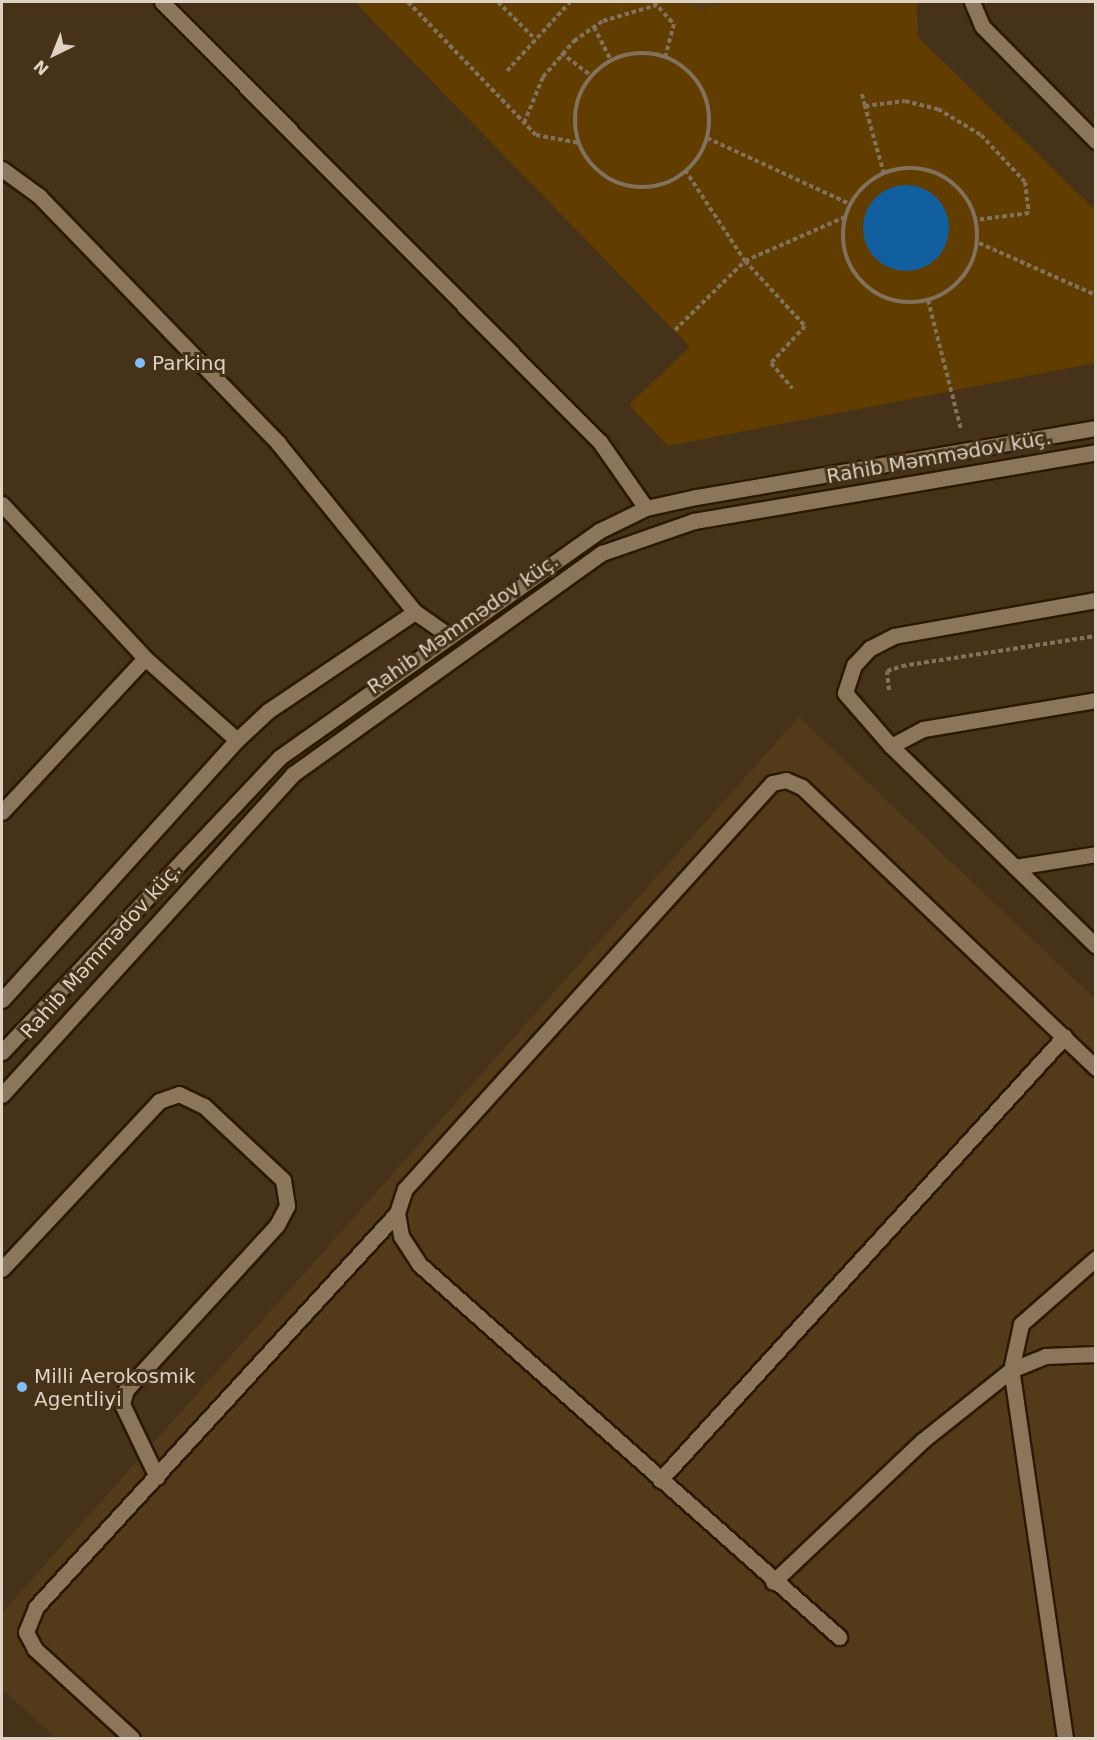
<!DOCTYPE html>
<html>
<head>
<meta charset="utf-8">
<style>
  body { margin:0 }
  #map { position:relative; width:1097px; height:1740px; overflow:hidden; background:#453218; font-family:"DejaVu Sans",sans-serif }
  div>[style] { position:absolute }
  .built>* { inset:0; background:#533b1a }
  .green>* { inset:0; background:#613d00 }
  .water>* { inset:0; background:#125fa0 }
  .round { border-radius:50% }
  .path>* { height:4px; margin-top:-2px; transform-origin:0; background:repeating-linear-gradient(90deg,#82715c 0 4.5px,transparent 0 7.5px) }
  .path>.ring { margin:-2px; padding:0; box-sizing:content-box; background:none; border:4px solid #82715c; border-radius:50% }
  .roads { filter:drop-shadow(2px 0 #2b1901) drop-shadow(-2px 0 #2b1901) drop-shadow(0 2px #2b1901) drop-shadow(0 -2px #2b1901) }
  .lane>* { height:15px; margin:-7.5px; padding:0 7.5px; transform-origin:7.5px; border-radius:7.5px; background:#8c765b }
  .street>* { height:15px; margin:-7.5px; padding:0 7.5px; transform-origin:7.5px; border-radius:7.5px; background:#8c765b }
  .secondary>* { height:15px; margin:-7.5px; padding:0 7.5px; transform-origin:7.5px; border-radius:7.5px; background:#8c765b }
  .dots>* { width:16px; height:16px; translate:-50% -50%; box-sizing:border-box; border:3px solid #453218; border-radius:50% }
  span { translate:-50% -50%; white-space:nowrap; text-align:center; line-height:1.15; -webkit-text-stroke:6px #453218; paint-order:stroke }
  .poi-label { font-size:20px; color:#ded2c3 }
  .left { translate:0 -50%; text-align:left }
  .street-label { font-size:20px; color:#ded2c3 }
  .frame { position:absolute; inset:0; border:3px solid #ded2c3; pointer-events:none }
  .north { position:absolute; left:24px; top:24px; width:60px; height:60px; -webkit-text-stroke:4px #453218; paint-order:stroke; rotate:223deg; font-size:16px; font-weight:700; line-height:24px; text-align:center; color:#ded2c3 }
  .north::after { content:''; display:block; margin:auto; width:21px; height:27px; background:#ded2c3; clip-path:polygon(50% 0,100% 100%,50% 72%,0 100%) }
</style>
</head>
<body>
<div id="map">
  <div class="built">
    <i style="clip-path:polygon(684px 2px,727px 2px,702px 10px)"></i>
    <i style="clip-path:polygon(799px 717px,1095px 999px,1095px 1738px,56px 1738px,2px 1689px,2px 1613px)"></i>
  </div>
  <div class="green">
    <i style="clip-path:polygon(355px 2px,684px 2px,702px 10px,727px 2px,917px 2px,918px 37px,1095px 210px,1095px 363px,668px 446px,629px 405px,690px 347px)"></i>
  </div>
  <div class="water">
    <i class="round" style="left:863px;top:185px;width:86px;height:86px"></i>
  </div>
  <div class="path">
    <i style="left:408px;top:2px;width:185px;rotate:46.1deg"></i>
    <i style="left:536px;top:135px;width:44px;rotate:10.5deg"></i>
    <i style="left:498px;top:2px;width:49px;rotate:45deg"></i>
    <i style="left:654px;top:2px;width:30px;rotate:48deg"></i>
    <i style="left:674px;top:24px;width:35px;rotate:105deg"></i>
    <i style="left:594px;top:27px;width:38px;rotate:63deg"></i>
    <i style="left:561px;top:53px;width:39px;rotate:37deg"></i>
    <i class="ring" style="left:575px;top:53px;width:130px;height:130px"></i>
    <i style="left:507px;top:71px;width:93px;rotate:-47.6deg"></i>
    <i style="left:862px;top:94px;width:12px;rotate:76deg"></i>
    <i style="left:524px;top:123px;width:50px;rotate:-67.6deg"></i>
    <i style="left:543px;top:77px;width:48px;rotate:-49.3deg"></i>
    <i style="left:574px;top:41px;width:35px;rotate:-35deg"></i>
    <i style="left:603px;top:21px;width:56px;rotate:-16.5deg"></i>
    <i style="left:707px;top:138px;width:157px;rotate:24.8deg"></i>
    <i class="ring" style="left:843px;top:168px;width:130px;height:130px"></i>
    <i style="left:685px;top:170px;width:109px;rotate:56.6deg"></i>
    <i style="left:745px;top:261px;width:109px;rotate:-23.7deg"></i>
    <i style="left:884px;top:174px;width:71px;rotate:-105.6deg"></i>
    <i style="left:865px;top:106px;width:40px;rotate:-7.1deg"></i>
    <i style="left:905px;top:101px;width:34px;rotate:14deg"></i>
    <i style="left:938px;top:109px;width:50px;rotate:31.2deg"></i>
    <i style="left:981px;top:135px;width:64px;rotate:46.9deg"></i>
    <i style="left:1025px;top:182px;width:31px;rotate:83deg"></i>
    <i style="left:1029px;top:213px;width:54px;rotate:172.6deg"></i>
    <i style="left:979px;top:243px;width:128px;rotate:24deg"></i>
    <i style="left:928px;top:300px;width:133px;rotate:75.7deg"></i>
    <i style="left:675px;top:330px;width:98px;rotate:-44.6deg"></i>
    <i style="left:745px;top:261px;width:88px;rotate:47.3deg"></i>
    <i style="left:805px;top:326px;width:50px;rotate:132.6deg"></i>
    <i style="left:771px;top:363px;width:33px;rotate:50deg"></i>
    <i style="left:889px;top:690px;width:19px;rotate:-96deg"></i>
    <i style="left:887px;top:671px;width:16px;rotate:-18deg"></i>
    <i style="left:902px;top:666px;width:196px;rotate:-8.8deg"></i>
  </div>
  <div class="roads">
    <div class="lane">
      <i style="left:162px;top:2px;width:621px;rotate:45.13deg"></i>
      <i style="left:600px;top:442px;width:80px;rotate:55.1deg"></i>
      <i style="left:2px;top:169px;width:46px;rotate:36.1deg"></i>
      <i style="left:39px;top:196px;width:344px;rotate:45.9deg"></i>
      <i style="left:278px;top:443px;width:218px;rotate:51deg"></i>
      <i style="left:415px;top:612px;width:40px;rotate:34.9deg"></i>
      <i style="left:2px;top:504px;width:210px;rotate:47.1deg"></i>
      <i style="left:145px;top:658px;width:123px;rotate:41.7deg"></i>
      <i style="left:237px;top:740px;width:42px;rotate:-43.1deg"></i>
      <i style="left:268px;top:711px;width:177px;rotate:-34deg"></i>
      <i style="left:1096px;top:600px;width:205px;rotate:169.9deg"></i>
      <i style="left:894px;top:636px;width:27px;rotate:153deg"></i>
      <i style="left:870px;top:648px;width:23px;rotate:133deg"></i>
      <i style="left:854px;top:665px;width:29px;rotate:108deg"></i>
      <i style="left:845px;top:693px;width:70px;rotate:49deg"></i>
      <i style="left:891px;top:746px;width:286px;rotate:44.3deg"></i>
      <i style="left:891px;top:746px;width:36px;rotate:-28deg"></i>
      <i style="left:923px;top:729px;width:175px;rotate:-9.5deg"></i>
      <i style="left:2px;top:812px;width:210px;rotate:-47.1deg"></i>
      <i style="left:1015px;top:867px;width:82px;rotate:-9.1deg"></i>
      <i style="left:2px;top:1000px;width:350px;rotate:-47.9deg"></i>
      <i style="left:397px;top:1213px;width:23px;rotate:80deg"></i>
      <i style="left:401px;top:1236px;width:33px;rotate:57deg"></i>
      <i style="left:419px;top:1264px;width:562px;rotate:41.61deg"></i>
      <i style="left:2px;top:1269px;width:230px;rotate:-46.9deg"></i>
      <i style="left:159px;top:1101px;width:21px;rotate:-19deg"></i>
      <i style="left:179px;top:1094px;width:28px;rotate:26deg"></i>
      <i style="left:204px;top:1106px;width:108px;rotate:43.1deg"></i>
      <i style="left:283px;top:1180px;width:26px;rotate:81deg"></i>
      <i style="left:287px;top:1206px;width:21px;rotate:118deg"></i>
      <i style="left:277px;top:1225px;width:224px;rotate:132.5deg"></i>
      <i style="left:126px;top:1390px;width:15px;rotate:106deg"></i>
      <i style="left:122px;top:1404px;width:81px;rotate:64.4deg"></i>
      <i style="left:660px;top:1480px;width:600px;rotate:-47.64deg"></i>
      <i style="left:773px;top:1582px;width:205px;rotate:-43.4deg"></i>
      <i style="left:922px;top:1441px;width:114px;rotate:-38.6deg"></i>
      <i style="left:1011px;top:1370px;width:37px;rotate:-22deg"></i>
      <i style="left:1045px;top:1356px;width:51px;rotate:-2.2deg"></i>
      <i style="left:132px;top:1738px;width:132px;rotate:-137.5deg"></i>
      <i style="left:35px;top:1649px;width:19px;rotate:-118deg"></i>
      <i style="left:26px;top:1632px;width:27px;rotate:-68deg"></i>
      <i style="left:36px;top:1607px;width:534px;rotate:-47.5deg"></i>
      <i style="left:397px;top:1213px;width:25px;rotate:-72deg"></i>
      <i style="left:405px;top:1189px;width:547px;rotate:-47.89deg"></i>
      <i style="left:772px;top:783px;width:14px;rotate:-12deg"></i>
      <i style="left:786px;top:780px;width:17px;rotate:24deg"></i>
      <i style="left:802px;top:787px;width:407px;rotate:43.7deg"></i>
      <i style="left:1065px;top:1738px;width:372px;rotate:-98.3deg"></i>
      <i style="left:1011px;top:1370px;width:47px;rotate:-77.7deg"></i>
      <i style="left:1021px;top:1324px;width:100px;rotate:-41.3deg"></i>
    </div>
    <div class="street">
      <i style="left:972px;top:2px;width:26px;rotate:67deg"></i>
      <i style="left:982px;top:26px;width:162px;rotate:45.3deg"></i>
    </div>
    <div class="secondary">
      <i style="left:2px;top:1052px;width:405px;rotate:-46.7deg"></i>
      <i style="left:280px;top:757px;width:391px;rotate:-35.3deg"></i>
      <i style="left:599px;top:531px;width:52px;rotate:-26.1deg"></i>
      <i style="left:646px;top:508px;width:51px;rotate:-12.4deg"></i>
      <i style="left:696px;top:497px;width:406px;rotate:-9.8deg"></i>
      <i style="left:2px;top:1095px;width:433px;rotate:-47.8deg"></i>
      <i style="left:293px;top:774px;width:380px;rotate:-35.6deg"></i>
      <i style="left:602px;top:553px;width:97px;rotate:-19.2deg"></i>
      <i style="left:694px;top:521px;width:408px;rotate:-9.7deg"></i>
    </div>
  </div>
  <div class="dots">
    <i style="left:140px;top:363px;background:#81bdfa"></i>
    <i style="left:22px;top:1387px;background:#81bdfa"></i>
  </div>
  <div class="poi-label">
    <span class="left" style="left:152px;top:363px">Parkinq</span>
    <span class="left" style="left:34px;top:1388px">Milli Aerokosmik<br>Agentliyi</span>
  </div>
  <div class="street-label">
    <span style="left:939px;top:457px;rotate:-10deg">Rahib Məmmədov küç.</span>
    <span style="left:463px;top:624px;rotate:-35deg">Rahib Məmmədov küç.</span>
    <span style="left:101px;top:951px;rotate:-48deg">Rahib Məmmədov küç.</span>
  </div>
  <div class="frame"></div>
  <div class="north">N</div>
</div>
</body>
</html>
